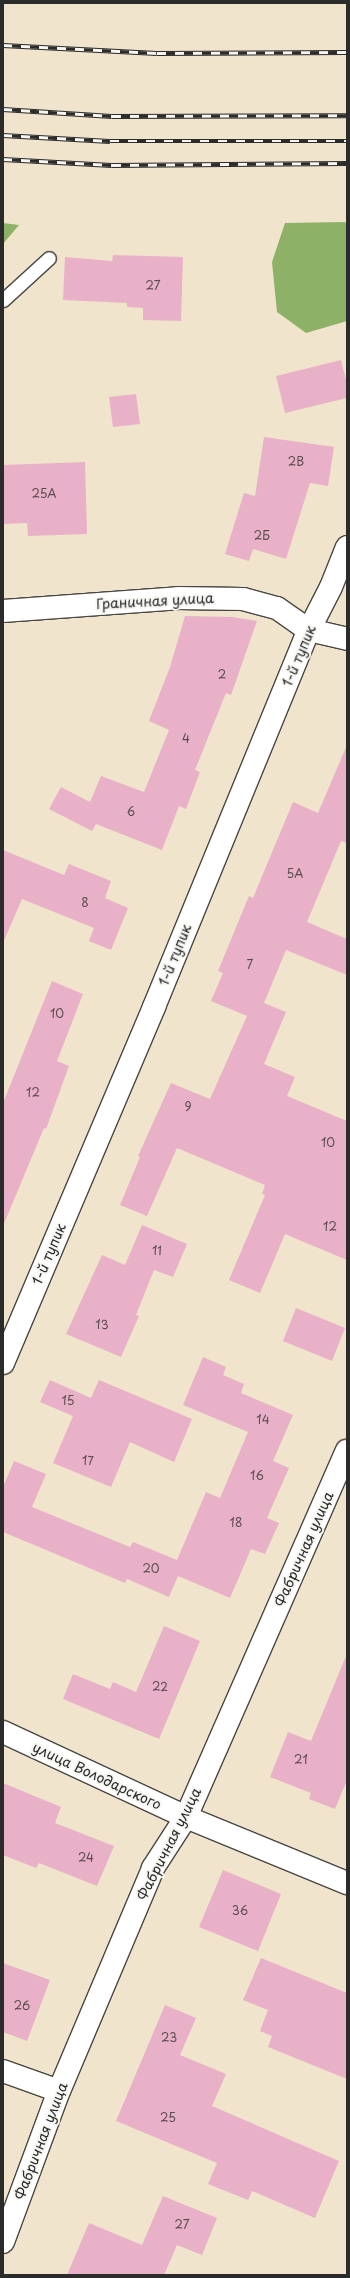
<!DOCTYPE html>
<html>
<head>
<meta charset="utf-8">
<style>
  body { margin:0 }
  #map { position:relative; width:350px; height:2278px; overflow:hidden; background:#f1e4cc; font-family:"Playpen Sans",sans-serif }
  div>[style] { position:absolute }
  .forest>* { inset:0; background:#8db267 }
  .building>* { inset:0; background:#e8b1c8 }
  .roads { filter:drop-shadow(1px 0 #494743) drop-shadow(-1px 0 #494743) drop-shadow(0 1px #494743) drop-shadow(0 -1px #494743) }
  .service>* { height:13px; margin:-6.5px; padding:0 6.5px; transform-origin:6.5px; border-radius:6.5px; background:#fff }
  .minor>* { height:22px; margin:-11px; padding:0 11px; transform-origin:11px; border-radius:11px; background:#fff }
  .rail>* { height:4.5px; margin-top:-2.25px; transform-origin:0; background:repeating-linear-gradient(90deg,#f6f6f2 0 9px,#2b2b2b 0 18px); box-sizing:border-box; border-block:1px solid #2b2b2b }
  span { translate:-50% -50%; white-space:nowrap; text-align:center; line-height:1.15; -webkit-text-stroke:4px #f6f6f2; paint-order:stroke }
  .number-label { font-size:12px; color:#5a4c52 }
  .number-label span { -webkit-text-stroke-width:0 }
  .street-label { font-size:14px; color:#2b2b2b }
  .frame { position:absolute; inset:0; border:4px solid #2b2b2b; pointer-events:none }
</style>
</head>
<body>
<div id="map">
  <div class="forest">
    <i style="clip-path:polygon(345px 222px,347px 225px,347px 321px,306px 333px,277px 312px,272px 262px,285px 223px)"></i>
    <i style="clip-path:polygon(3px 223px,19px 225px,3px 244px)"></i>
  </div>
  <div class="building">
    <i style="clip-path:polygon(113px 255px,183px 257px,181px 321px,143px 320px,143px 308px,127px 307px,127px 303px,63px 300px,65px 257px,112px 261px)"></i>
    <i style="clip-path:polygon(341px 360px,347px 384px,347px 398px,285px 413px,276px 376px)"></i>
    <i style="clip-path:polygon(136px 394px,140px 424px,113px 427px,109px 397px)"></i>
    <i style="clip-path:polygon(264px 437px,334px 447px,328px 486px,310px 483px,286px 559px,253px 549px,249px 561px,225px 554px,244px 493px,255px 496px)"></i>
    <i style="clip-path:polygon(85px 462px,87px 534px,28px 536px,27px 523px,3px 524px,3px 465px)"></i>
    <i style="clip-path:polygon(185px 616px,232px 617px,257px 621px,231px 695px,226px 693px,195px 770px,200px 772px,186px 809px,179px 806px,162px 850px,96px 824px,92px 831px,49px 809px,61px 787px,90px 802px,101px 776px,144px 792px,169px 730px,149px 721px,170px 667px)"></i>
    <i style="clip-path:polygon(347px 745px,347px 843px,341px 841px,307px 922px,347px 939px,347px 975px,286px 950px,264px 1003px,286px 1012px,264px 1064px,295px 1077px,287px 1096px,347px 1121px,347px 1260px,285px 1234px,260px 1293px,229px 1280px,265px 1195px,262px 1194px,265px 1185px,177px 1148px,147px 1216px,120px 1205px,140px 1157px,138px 1156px,171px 1083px,210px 1099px,247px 1016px,211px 1001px,223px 973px,218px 971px,249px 896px,253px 898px,293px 802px,318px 813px)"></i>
    <i style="clip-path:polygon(3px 850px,64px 875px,69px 864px,111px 881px,105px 898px,128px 908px,111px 950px,89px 941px,94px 928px,22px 899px,3px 943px)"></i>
    <i style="clip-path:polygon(52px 981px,83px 994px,57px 1061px,69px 1066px,46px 1129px,44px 1128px,3px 1226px,3px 1103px)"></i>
    <i style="clip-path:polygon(142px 1225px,187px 1244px,173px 1277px,154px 1270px,136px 1315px,139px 1316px,121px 1357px,66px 1334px,102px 1255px,125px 1265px)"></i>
    <i style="clip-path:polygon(296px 1308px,345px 1328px,332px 1361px,283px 1341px)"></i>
    <i style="clip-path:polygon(203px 1357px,226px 1367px,223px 1375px,244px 1384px,241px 1393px,293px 1415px,273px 1461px,289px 1468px,267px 1518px,279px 1523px,265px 1554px,251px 1549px,230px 1598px,178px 1576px,169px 1597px,127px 1579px,125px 1583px,3px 1532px,3px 1487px,14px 1461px,46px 1474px,32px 1507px,130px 1547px,133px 1542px,177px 1560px,206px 1492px,220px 1498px,248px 1432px,183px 1405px)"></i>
    <i style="clip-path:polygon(50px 1380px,91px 1398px,99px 1380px,192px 1419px,174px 1462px,130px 1442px,111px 1487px,53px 1463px,73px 1416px,40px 1402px)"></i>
    <i style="clip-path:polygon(164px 1626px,200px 1641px,159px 1739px,63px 1699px,73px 1674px,110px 1689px,113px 1682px,136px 1692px)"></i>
    <i style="clip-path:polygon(346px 1656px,347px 1780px,335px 1809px,309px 1799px,311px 1793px,270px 1777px,288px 1732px,311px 1741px)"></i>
    <i style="clip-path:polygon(3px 1783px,61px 1807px,55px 1823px,114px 1846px,97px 1886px,39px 1863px,36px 1868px,3px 1855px)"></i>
    <i style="clip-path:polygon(223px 1870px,281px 1894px,258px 1951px,199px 1927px)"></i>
    <i style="clip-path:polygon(261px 1958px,347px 1993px,347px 2079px,268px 2047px,272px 2036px,260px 2031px,268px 2010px,243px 2000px)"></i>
    <i style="clip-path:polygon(3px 1963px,50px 1980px,27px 2041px,3px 2032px)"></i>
    <i style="clip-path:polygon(165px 2005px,196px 2018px,180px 2055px,226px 2074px,212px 2106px,339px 2161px,315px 2218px,252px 2191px,248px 2200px,208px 2184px,217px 2163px,116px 2121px)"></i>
    <i style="clip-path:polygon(163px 2196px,217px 2218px,202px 2255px,177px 2245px,164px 2275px,67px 2275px,89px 2223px,142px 2245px)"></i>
  </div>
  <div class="roads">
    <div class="service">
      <i style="left:3px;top:300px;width:62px;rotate:-42.4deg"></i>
    </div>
    <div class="minor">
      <i style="left:3px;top:611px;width:175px;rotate:-4.2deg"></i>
      <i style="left:178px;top:598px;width:65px;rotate:0.9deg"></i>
      <i style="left:243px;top:599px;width:35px;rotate:15deg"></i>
      <i style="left:277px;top:608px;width:39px;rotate:35deg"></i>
      <i style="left:309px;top:630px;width:39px;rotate:13deg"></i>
      <i style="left:3px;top:1363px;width:387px;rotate:-67deg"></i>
      <i style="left:154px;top:1007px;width:408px;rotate:-67.7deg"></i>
      <i style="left:309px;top:630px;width:48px;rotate:-62.9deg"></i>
      <i style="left:331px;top:587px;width:43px;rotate:-68.2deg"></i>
      <i style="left:3px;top:1732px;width:202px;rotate:24.9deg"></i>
      <i style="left:186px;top:1817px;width:174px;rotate:22.3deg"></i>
      <i style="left:3px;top:2071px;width:59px;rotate:19.7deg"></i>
      <i style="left:3px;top:2242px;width:161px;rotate:-69.7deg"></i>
      <i style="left:59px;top:2091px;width:242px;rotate:-67.1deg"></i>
      <i style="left:153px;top:1868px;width:61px;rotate:-57.1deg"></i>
      <i style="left:186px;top:1817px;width:400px;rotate:-66.3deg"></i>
    </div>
  </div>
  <div class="rail">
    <i style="left:3px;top:45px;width:154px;rotate:3deg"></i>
    <i style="left:157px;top:53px;width:190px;rotate:-0.3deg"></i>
    <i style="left:3px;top:109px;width:109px;rotate:3.7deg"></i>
    <i style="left:112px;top:116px;width:235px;rotate:-0.2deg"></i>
    <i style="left:3px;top:135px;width:107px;rotate:3.2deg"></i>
    <i style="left:110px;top:141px;width:237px"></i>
    <i style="left:3px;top:159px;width:109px;rotate:3.2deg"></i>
    <i style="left:112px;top:165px;width:235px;rotate:-0.5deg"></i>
  </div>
  <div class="number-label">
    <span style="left:153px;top:286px">27</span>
    <span style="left:296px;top:462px">2В</span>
    <span style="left:44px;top:494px">25А</span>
    <span style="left:262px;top:536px">2Б</span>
    <span style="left:222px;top:675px">2</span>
    <span style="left:186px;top:739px">4</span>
    <span style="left:131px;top:812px">6</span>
    <span style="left:295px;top:874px">5А</span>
    <span style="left:85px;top:903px">8</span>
    <span style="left:250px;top:965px">7</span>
    <span style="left:57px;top:1014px">10</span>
    <span style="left:33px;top:1093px">12</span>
    <span style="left:188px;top:1107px">9</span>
    <span style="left:328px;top:1143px">10</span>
    <span style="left:330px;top:1227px">12</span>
    <span style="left:157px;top:1251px">11</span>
    <span style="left:102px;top:1325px">13</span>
    <span style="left:68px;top:1401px">15</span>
    <span style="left:263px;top:1420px">14</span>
    <span style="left:88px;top:1461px">17</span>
    <span style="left:257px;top:1476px">16</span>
    <span style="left:236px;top:1523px">18</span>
    <span style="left:151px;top:1569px">20</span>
    <span style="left:160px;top:1687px">22</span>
    <span style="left:301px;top:1760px">21</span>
    <span style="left:86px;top:1858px">24</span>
    <span style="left:240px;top:1911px">36</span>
    <span style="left:22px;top:2006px">26</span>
    <span style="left:169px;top:2038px">23</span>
    <span style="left:168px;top:2118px">25</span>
    <span style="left:182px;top:2225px">27</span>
  </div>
  <div class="street-label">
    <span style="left:155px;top:601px;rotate:-3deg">Граничная улица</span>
    <span style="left:299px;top:656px;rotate:-67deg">1-й тупик</span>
    <span style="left:175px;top:955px;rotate:-68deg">1-й тупик</span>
    <span style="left:49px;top:1254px;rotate:-67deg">1-й тупик</span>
    <span style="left:304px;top:1549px;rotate:-66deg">Фабричная улица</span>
    <span style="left:97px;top:1776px;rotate:25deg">улица Володарского</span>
    <span style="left:169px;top:1844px;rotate:-63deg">Фабричная улица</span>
    <span style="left:41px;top:2141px;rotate:-69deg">Фабричная улица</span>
  </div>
  <div class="frame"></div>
</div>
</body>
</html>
